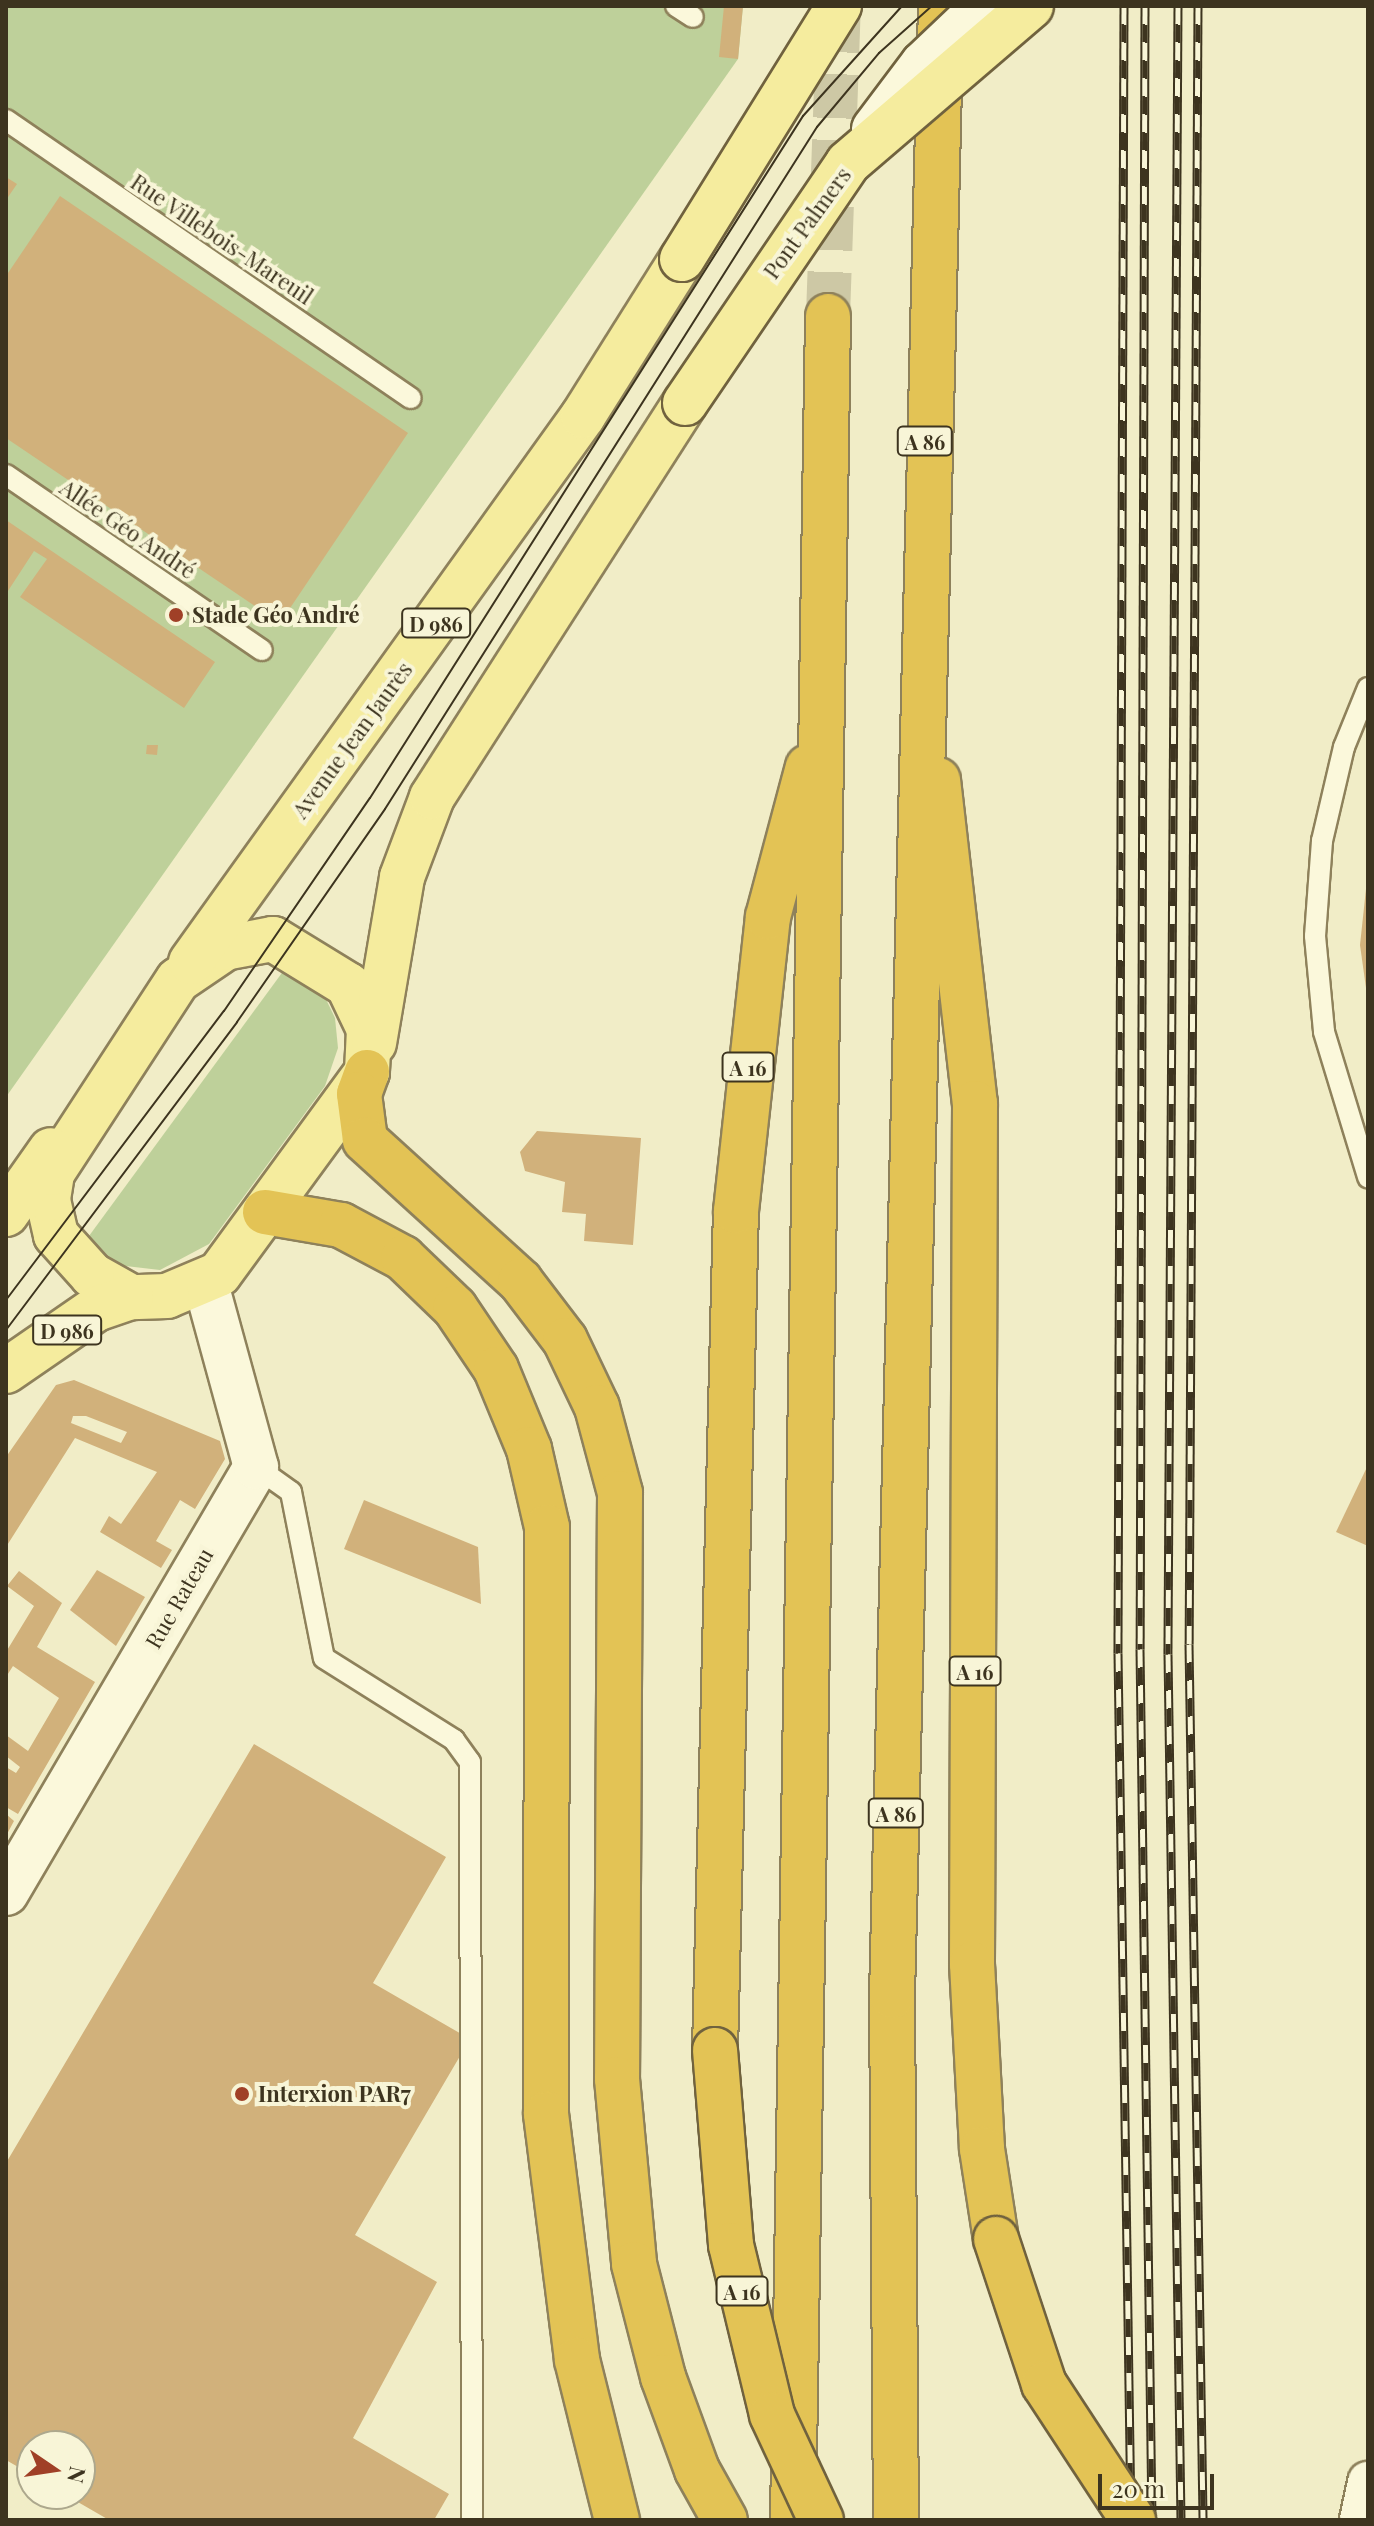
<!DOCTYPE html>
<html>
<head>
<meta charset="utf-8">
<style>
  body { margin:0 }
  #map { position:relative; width:1374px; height:2526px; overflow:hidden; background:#f1edc7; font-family:"Playfair Display",serif }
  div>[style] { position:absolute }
  .green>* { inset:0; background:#bed09a }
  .building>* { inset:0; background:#d1b17b }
  .highway-tunnel>* { height:44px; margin-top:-22px; transform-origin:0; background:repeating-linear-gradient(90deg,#cdc8a5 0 44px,transparent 0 66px) }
  .roads { filter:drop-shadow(2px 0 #8e815b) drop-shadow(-2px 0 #8e815b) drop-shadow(0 2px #8e815b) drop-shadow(0 -2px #8e815b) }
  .lane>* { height:20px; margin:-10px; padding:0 10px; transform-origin:10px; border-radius:10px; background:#fbf8db }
  .street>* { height:40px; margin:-20px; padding:0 20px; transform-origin:20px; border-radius:20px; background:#fbf8db }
  .secondary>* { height:44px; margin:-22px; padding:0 22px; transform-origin:22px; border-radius:22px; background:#fbf8db }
  .primary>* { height:44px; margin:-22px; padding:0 22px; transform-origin:22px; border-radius:22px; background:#f5ec9e }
  .highway>* { height:44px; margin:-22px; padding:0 22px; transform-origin:22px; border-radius:22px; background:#e3c355 }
  .tram>* { height:2px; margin:-1px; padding:0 1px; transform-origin:1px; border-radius:1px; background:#3d341f }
  .rail>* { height:9px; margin-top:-4.5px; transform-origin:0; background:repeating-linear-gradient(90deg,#f8f5d7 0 18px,#3d341f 0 36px); box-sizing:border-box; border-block:2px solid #3d341f }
  .bridges { filter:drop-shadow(2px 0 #70623e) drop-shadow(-2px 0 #70623e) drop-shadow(0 2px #70623e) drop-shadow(0 -2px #70623e) }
  .secondary-bridge>* { height:44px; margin:-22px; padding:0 22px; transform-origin:22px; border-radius:22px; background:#fbf8db }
  .primary-bridge>* { height:44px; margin:-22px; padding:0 22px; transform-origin:22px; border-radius:22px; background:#f5ec9e }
  .highway-bridge>* { height:44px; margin:-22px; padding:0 22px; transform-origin:22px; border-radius:22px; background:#e3c355 }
  .dots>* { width:22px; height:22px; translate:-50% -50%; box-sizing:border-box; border:4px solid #f8f5d7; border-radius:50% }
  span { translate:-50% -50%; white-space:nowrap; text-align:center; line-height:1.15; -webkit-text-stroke:8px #f8f5d7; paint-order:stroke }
  .shield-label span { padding:2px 6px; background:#f8f5d7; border:2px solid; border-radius:6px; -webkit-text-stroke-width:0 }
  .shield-label { font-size:20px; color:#3d341f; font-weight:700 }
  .street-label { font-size:22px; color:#3d341f }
  .poi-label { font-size:22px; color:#3d341f; font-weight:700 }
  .left { translate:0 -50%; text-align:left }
  .frame { position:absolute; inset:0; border:8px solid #3d341f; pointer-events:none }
  .north { position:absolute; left:16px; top:2430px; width:80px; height:80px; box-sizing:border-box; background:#f8f5d7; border:2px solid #ada88d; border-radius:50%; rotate:103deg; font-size:22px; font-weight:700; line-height:32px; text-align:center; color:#3d341f }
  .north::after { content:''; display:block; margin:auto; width:28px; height:36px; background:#a04027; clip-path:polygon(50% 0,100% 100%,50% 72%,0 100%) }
  .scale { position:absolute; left:1098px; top:2474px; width:116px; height:36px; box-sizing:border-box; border:4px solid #3d341f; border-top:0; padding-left:10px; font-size:24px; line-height:28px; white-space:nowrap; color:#3d341f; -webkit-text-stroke:6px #f8f5d7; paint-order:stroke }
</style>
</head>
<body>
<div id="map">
  <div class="green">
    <i style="clip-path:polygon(6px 6px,743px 6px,738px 59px,6px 1097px)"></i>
    <i style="clip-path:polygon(287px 966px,323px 993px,335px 1018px,338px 1048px,325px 1086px,209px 1244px,160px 1270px,117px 1265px,89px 1236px)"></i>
  </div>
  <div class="building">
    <i style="clip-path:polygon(724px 6px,743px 6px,738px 59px,719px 57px)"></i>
    <i style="clip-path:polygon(6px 177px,17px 184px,6px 200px)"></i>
    <i style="clip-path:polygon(60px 196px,408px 433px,280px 623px,6px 438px,6px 276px)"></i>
    <i style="clip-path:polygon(6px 520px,215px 662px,184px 708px,20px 597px,47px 559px,34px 551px,6px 594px)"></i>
    <i style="clip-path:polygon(147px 745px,158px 745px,157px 755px,146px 754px)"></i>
    <i style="clip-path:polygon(1366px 889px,1368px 889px,1366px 988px,1360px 945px)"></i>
    <i style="clip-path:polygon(537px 1131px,641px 1138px,633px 1245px,584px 1241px,586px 1214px,562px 1212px,565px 1182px,525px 1171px,520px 1152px)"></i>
    <i style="clip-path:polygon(evenodd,74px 1380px,220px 1441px,225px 1459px,195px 1509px,180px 1500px,156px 1541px,172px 1550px,161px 1568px,100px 1532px,109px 1516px,121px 1524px,157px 1472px,75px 1438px,6px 1547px,6px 1457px,56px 1385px,74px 1380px,73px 1416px,86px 1416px,127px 1432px,121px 1443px,71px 1423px,73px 1416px)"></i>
    <i style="clip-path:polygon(1368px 1465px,1368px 1546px,1336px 1532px)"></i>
    <i style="clip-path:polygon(364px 1500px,478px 1547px,481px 1604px,344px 1549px)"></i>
    <i style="clip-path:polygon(97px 1570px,145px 1597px,116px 1646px,70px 1610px)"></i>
    <i style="clip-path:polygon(19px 1571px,62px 1603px,37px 1647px,95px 1682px,18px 1814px,6px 1807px,6px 1767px,16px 1773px,20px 1767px,6px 1756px,6px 1735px,28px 1751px,59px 1698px,13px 1666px,6px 1677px,6px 1652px,34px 1606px,7px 1586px)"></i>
    <i style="clip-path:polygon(254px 1744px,446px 1857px,373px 1983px,470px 2039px,355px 2235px,437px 2282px,353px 2438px,449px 2494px,434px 2520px,109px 2520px,64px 2494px,80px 2494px,80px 2446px,32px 2446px,32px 2475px,6px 2460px,6px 2163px)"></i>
    <i style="clip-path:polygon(6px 1814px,14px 1821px,6px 1836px)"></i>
  </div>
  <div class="highway-tunnel">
    <i style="left:828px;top:316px;width:310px;rotate:-88deg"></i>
  </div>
  <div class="roads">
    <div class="lane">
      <i style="left:676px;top:6px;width:20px;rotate:33deg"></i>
      <i style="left:6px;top:120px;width:491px;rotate:34.5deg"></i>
      <i style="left:6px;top:475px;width:310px;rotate:34.4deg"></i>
      <i style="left:1368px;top:688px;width:64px;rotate:112.1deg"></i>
      <i style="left:1344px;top:747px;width:97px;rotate:103.2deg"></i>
      <i style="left:1322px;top:841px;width:95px;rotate:94.2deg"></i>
      <i style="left:1315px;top:936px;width:96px;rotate:84.6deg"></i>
      <i style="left:1324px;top:1032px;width:152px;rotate:73.1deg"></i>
      <i style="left:256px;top:1467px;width:43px;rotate:35.5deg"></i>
      <i style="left:291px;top:1492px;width:169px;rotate:78.8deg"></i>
      <i style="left:324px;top:1658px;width:154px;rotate:32.2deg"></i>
      <i style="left:454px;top:1740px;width:27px;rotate:54deg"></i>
      <i style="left:470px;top:1762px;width:758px;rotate:89.85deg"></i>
    </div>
    <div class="street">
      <i style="left:1360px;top:2520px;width:39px;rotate:-78deg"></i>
    </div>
    <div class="secondary">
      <i style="left:6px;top:1893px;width:494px;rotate:-59.6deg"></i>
      <i style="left:256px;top:1467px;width:190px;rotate:-105.3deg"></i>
    </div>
    <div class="primary">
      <i style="left:273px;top:939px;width:88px;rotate:31.5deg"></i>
      <i style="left:348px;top:985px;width:49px;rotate:64.5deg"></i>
      <i style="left:369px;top:1029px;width:43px;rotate:92.7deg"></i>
      <i style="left:367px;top:1072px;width:250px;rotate:126.2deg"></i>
      <i style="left:219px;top:1274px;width:56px;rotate:157.1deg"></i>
      <i style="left:167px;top:1296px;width:36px;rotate:178deg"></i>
      <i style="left:131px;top:1297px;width:45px;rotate:-150.6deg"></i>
      <i style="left:92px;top:1275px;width:54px;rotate:-132deg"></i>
      <i style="left:56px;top:1235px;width:37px;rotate:-103deg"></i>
      <i style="left:48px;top:1199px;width:26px;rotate:-81deg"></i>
      <i style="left:52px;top:1173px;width:230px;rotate:-56.9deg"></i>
      <i style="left:178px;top:980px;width:57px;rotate:-34.2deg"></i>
      <i style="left:225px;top:948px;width:49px;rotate:-10.6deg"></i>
      <i style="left:191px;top:962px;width:672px;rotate:-54.32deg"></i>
      <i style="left:583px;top:416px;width:186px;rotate:-57.8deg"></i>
      <i style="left:374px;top:1043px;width:168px;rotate:-80.4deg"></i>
      <i style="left:402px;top:877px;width:85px;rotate:-69.4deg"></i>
      <i style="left:432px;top:797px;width:468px;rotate:-57.3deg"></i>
      <i style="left:6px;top:1214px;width:78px;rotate:-54.9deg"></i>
      <i style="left:6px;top:1371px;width:109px;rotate:-34.6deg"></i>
      <i style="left:96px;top:1309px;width:37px;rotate:-19deg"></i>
    </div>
    <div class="highway">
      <i style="left:938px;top:780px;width:325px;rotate:83.5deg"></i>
      <i style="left:975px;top:1103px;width:861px;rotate:90.2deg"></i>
      <i style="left:972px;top:1964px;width:185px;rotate:86.9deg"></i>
      <i style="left:982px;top:2149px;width:91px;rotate:81.2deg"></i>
      <i style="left:367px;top:1072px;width:23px;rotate:110deg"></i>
      <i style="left:359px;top:1094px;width:46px;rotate:82.6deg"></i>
      <i style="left:365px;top:1140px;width:210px;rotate:42.3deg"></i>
      <i style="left:520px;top:1281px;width:74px;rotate:52.7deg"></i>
      <i style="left:565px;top:1340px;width:74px;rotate:64.5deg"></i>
      <i style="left:597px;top:1407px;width:89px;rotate:75deg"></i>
      <i style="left:620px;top:1493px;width:586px;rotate:90.29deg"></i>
      <i style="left:617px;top:2079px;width:186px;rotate:84.7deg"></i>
      <i style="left:634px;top:2264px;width:117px;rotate:75.6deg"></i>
      <i style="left:663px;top:2377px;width:99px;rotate:69.9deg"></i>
      <i style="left:697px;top:2470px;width:57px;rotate:60.8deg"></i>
      <i style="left:265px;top:1212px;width:77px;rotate:9.7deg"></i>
      <i style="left:341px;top:1225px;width:70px;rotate:28deg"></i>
      <i style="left:403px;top:1258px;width:72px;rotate:43.9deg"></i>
      <i style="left:455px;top:1308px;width:73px;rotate:56.1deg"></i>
      <i style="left:496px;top:1369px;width:87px;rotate:67.6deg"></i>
      <i style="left:529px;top:1449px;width:80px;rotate:77deg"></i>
      <i style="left:547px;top:1527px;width:587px;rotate:90.1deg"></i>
      <i style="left:546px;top:2114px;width:248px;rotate:82.8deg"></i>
      <i style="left:577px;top:2360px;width:165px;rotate:76deg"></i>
      <i style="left:715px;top:2050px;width:839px;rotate:-88.57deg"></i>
      <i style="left:736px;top:1211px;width:296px;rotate:-83.8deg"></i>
      <i style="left:768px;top:917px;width:155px;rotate:-75.1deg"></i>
      <i style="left:793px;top:2520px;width:2204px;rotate:-89.09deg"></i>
      <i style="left:896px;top:2520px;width:524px;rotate:-90.44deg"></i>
      <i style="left:892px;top:1996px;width:1991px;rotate:-88.59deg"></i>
    </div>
  </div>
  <div class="tram">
    <i style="left:6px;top:1300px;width:362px;rotate:-53deg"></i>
    <i style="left:224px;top:1011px;width:258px;rotate:-55.6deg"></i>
    <i style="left:370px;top:798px;width:808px;rotate:-57.59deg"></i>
    <i style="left:803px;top:116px;width:148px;rotate:-48deg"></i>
    <i style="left:6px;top:1330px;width:385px;rotate:-53.1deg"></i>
    <i style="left:237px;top:1022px;width:259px;rotate:-55.2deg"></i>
    <i style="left:385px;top:809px;width:807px;rotate:-57.65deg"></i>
    <i style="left:817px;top:127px;width:97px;rotate:-50deg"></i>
    <i style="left:879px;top:53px;width:71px;rotate:-41.6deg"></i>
  </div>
  <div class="rail">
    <i style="left:1124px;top:6px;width:1647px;rotate:90.21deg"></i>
    <i style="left:1118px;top:1653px;width:867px;rotate:89.14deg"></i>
    <i style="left:1145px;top:6px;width:1643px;rotate:90.17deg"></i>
    <i style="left:1140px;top:1649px;width:871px;rotate:89.21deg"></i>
    <i style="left:1178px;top:6px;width:1648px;rotate:90.35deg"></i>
    <i style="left:1168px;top:1654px;width:866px;rotate:89.14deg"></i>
    <i style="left:1198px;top:6px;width:1638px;rotate:90.31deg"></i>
    <i style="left:1189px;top:1644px;width:876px;rotate:89.08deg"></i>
  </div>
  <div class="bridges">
    <div class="secondary-bridge">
      <i style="left:874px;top:129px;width:81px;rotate:-53deg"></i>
      <i style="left:923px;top:64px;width:84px;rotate:-43.6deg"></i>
    </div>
    <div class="primary-bridge">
      <i style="left:682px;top:259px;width:298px;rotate:-58.2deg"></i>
      <i style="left:685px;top:403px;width:290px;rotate:-55.8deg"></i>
      <i style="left:848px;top:163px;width:241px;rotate:-40.6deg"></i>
    </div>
    <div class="highway-bridge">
      <i style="left:715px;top:2050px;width:196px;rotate:85.3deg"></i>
      <i style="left:731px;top:2245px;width:175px;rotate:76.4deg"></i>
      <i style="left:772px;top:2415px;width:116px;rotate:65deg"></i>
      <i style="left:996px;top:2239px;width:153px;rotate:71.7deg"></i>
      <i style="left:1044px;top:2384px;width:163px;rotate:56.8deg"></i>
    </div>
  </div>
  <div class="dots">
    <i style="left:176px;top:615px;background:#a04027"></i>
    <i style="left:242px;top:2094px;background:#a04027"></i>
  </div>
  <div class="shield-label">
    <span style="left:925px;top:441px">A 86</span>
    <span style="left:436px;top:623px">D 986</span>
    <span style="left:748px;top:1067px">A 16</span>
    <span style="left:67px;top:1330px">D 986</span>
    <span style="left:975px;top:1671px">A 16</span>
    <span style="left:896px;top:1813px">A 86</span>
    <span style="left:742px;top:2291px">A 16</span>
  </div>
  <div class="street-label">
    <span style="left:807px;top:223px;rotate:-54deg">Pont Palmers</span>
    <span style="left:222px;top:239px;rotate:34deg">Rue Villebois-Mareuil</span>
    <span style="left:128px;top:529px;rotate:34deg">Allée Géo André</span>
    <span style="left:352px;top:740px;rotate:-54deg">Avenue Jean Jaurès</span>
    <span style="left:179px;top:1598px;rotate:-60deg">Rue Rateau</span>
  </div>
  <div class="poi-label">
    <span class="left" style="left:192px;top:615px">Stade Géo André</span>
    <span class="left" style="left:258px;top:2094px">Interxion PAR7</span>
  </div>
  <div class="frame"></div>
  <div class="north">N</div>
  <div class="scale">20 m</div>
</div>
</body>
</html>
